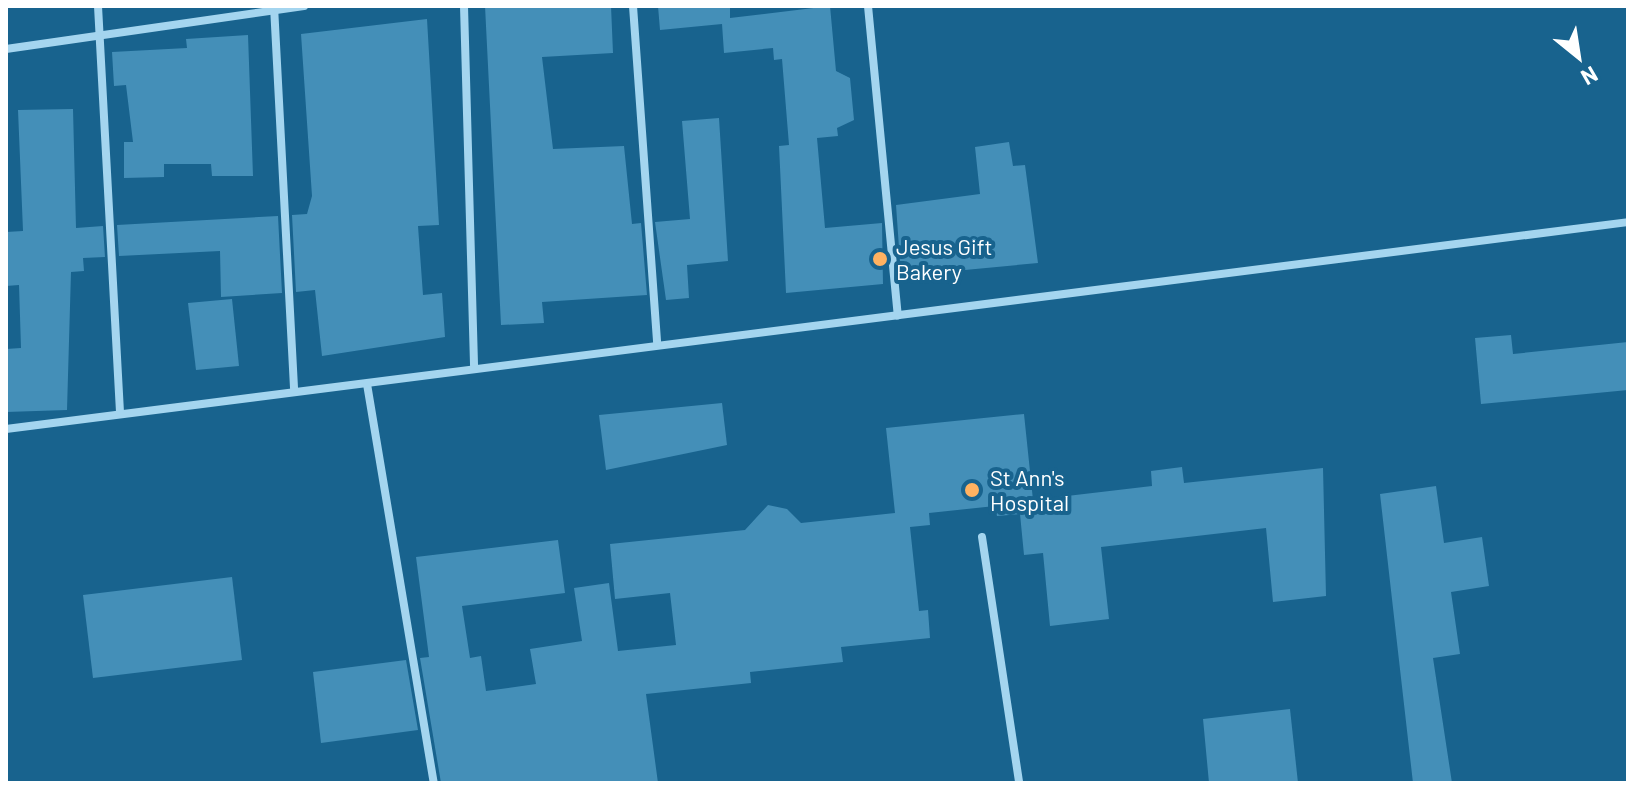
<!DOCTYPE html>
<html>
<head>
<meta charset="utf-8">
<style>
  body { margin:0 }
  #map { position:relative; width:1634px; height:789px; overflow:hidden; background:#18638e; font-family:Barlow,sans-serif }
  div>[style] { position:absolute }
  .building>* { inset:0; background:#448fb8 }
  .street>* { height:8px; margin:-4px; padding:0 4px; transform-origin:4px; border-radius:4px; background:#a4d5ef }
  .dots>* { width:22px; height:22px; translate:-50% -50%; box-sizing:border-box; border:4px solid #18638e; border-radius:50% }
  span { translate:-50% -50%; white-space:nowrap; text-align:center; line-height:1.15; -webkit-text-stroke:8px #18638e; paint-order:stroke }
  .poi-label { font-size:22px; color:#fff }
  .left { translate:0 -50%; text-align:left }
  .frame { position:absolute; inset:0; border:8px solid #fff; pointer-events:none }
  .north { position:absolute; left:1538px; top:16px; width:80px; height:80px; -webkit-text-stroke:6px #18638e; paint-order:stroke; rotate:150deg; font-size:22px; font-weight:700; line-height:32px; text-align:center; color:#fff }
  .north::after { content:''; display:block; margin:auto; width:28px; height:36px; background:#fff; clip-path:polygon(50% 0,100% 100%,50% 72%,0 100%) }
</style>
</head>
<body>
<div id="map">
  <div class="building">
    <i style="clip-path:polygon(485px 6px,611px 6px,613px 53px,542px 57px,553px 149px,624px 146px,632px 224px,641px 223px,647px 295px,542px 302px,544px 323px,501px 325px)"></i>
    <i style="clip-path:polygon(658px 6px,730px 6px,730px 18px,830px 6px,836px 71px,850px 78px,854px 120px,837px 128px,838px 136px,817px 138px,825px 228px,882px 223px,883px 284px,786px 293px,779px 146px,789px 145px,782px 59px,774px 60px,773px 48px,724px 53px,722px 24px,660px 30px)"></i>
    <i style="clip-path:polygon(427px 19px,439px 225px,418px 226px,423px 295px,442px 293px,445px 337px,322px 356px,315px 290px,296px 292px,292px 215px,307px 214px,312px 196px,301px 34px)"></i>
    <i style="clip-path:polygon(248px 35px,253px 176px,212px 176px,211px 164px,164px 164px,164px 177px,124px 178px,124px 142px,133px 142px,126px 85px,114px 86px,112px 52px,187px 48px,186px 39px)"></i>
    <i style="clip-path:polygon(73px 109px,76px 228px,103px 226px,105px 257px,83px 258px,84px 271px,71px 272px,67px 410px,6px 412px,6px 349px,21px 348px,19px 285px,6px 286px,6px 232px,23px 231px,18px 110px)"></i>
    <i style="clip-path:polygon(719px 118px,728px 261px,687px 265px,689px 298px,666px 300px,655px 222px,690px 219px,682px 121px)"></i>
    <i style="clip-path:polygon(1009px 142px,1013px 166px,1025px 165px,1038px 263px,901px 276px,896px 205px,980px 194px,975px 147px)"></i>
    <i style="clip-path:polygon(278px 216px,282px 293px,221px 297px,220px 251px,119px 256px,117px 225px)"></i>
    <i style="clip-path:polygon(232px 299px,239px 366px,196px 370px,188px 303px)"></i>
    <i style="clip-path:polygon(1511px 335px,1513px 354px,1628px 342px,1628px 390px,1481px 404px,1475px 338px)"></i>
    <i style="clip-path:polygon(722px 403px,727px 445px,606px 470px,599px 415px)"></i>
    <i style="clip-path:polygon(1024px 414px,1033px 500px,1152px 486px,1151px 471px,1182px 467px,1184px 483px,1323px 468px,1326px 596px,1273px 602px,1266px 528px,1101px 547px,1109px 619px,1050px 626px,1043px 553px,1024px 555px,1020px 514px,997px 516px,995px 506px,929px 513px,930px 525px,910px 527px,919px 611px,928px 610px,930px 638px,841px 647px,843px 662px,750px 672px,751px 683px,646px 694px,658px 783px,441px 783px,420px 658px,429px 657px,416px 557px,558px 540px,565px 593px,462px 606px,470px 658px,481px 656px,486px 691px,536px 684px,530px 649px,582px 641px,574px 588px,609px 583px,618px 651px,676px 645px,670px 593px,615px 599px,610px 544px,745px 530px,768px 505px,787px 509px,801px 523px,895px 513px,886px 428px)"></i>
    <i style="clip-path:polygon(1436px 486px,1444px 543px,1482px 537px,1489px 586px,1451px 592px,1460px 654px,1433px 658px,1452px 783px,1413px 783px,1380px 494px)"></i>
    <i style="clip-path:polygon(232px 577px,242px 660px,93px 678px,83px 595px)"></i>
    <i style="clip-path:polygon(406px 660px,418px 730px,321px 743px,313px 672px)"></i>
    <i style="clip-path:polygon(1290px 709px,1298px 783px,1209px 783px,1203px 719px)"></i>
  </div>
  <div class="street">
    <i style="left:98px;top:6px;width:405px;rotate:86.9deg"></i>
    <i style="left:274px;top:6px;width:384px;rotate:87deg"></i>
    <i style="left:464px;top:6px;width:360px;rotate:88.4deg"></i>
    <i style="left:633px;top:6px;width:338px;rotate:85.9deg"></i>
    <i style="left:868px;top:6px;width:311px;rotate:84.5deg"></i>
    <i style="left:6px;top:49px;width:301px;rotate:-8.2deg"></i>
    <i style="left:367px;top:384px;width:405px;rotate:80.5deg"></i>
    <i style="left:6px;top:429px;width:1635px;rotate:-7.27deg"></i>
    <i style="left:982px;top:537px;width:249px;rotate:81.4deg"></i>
  </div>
  <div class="dots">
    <i style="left:880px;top:259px;background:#ffb261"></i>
    <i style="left:972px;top:490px;background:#ffb261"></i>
  </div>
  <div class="poi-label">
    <span class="left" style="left:896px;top:259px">Jesus Gift<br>Bakery</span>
    <span class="left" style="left:990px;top:490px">St Ann's<br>Hospital</span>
  </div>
  <div class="frame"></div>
  <div class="north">N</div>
</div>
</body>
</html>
